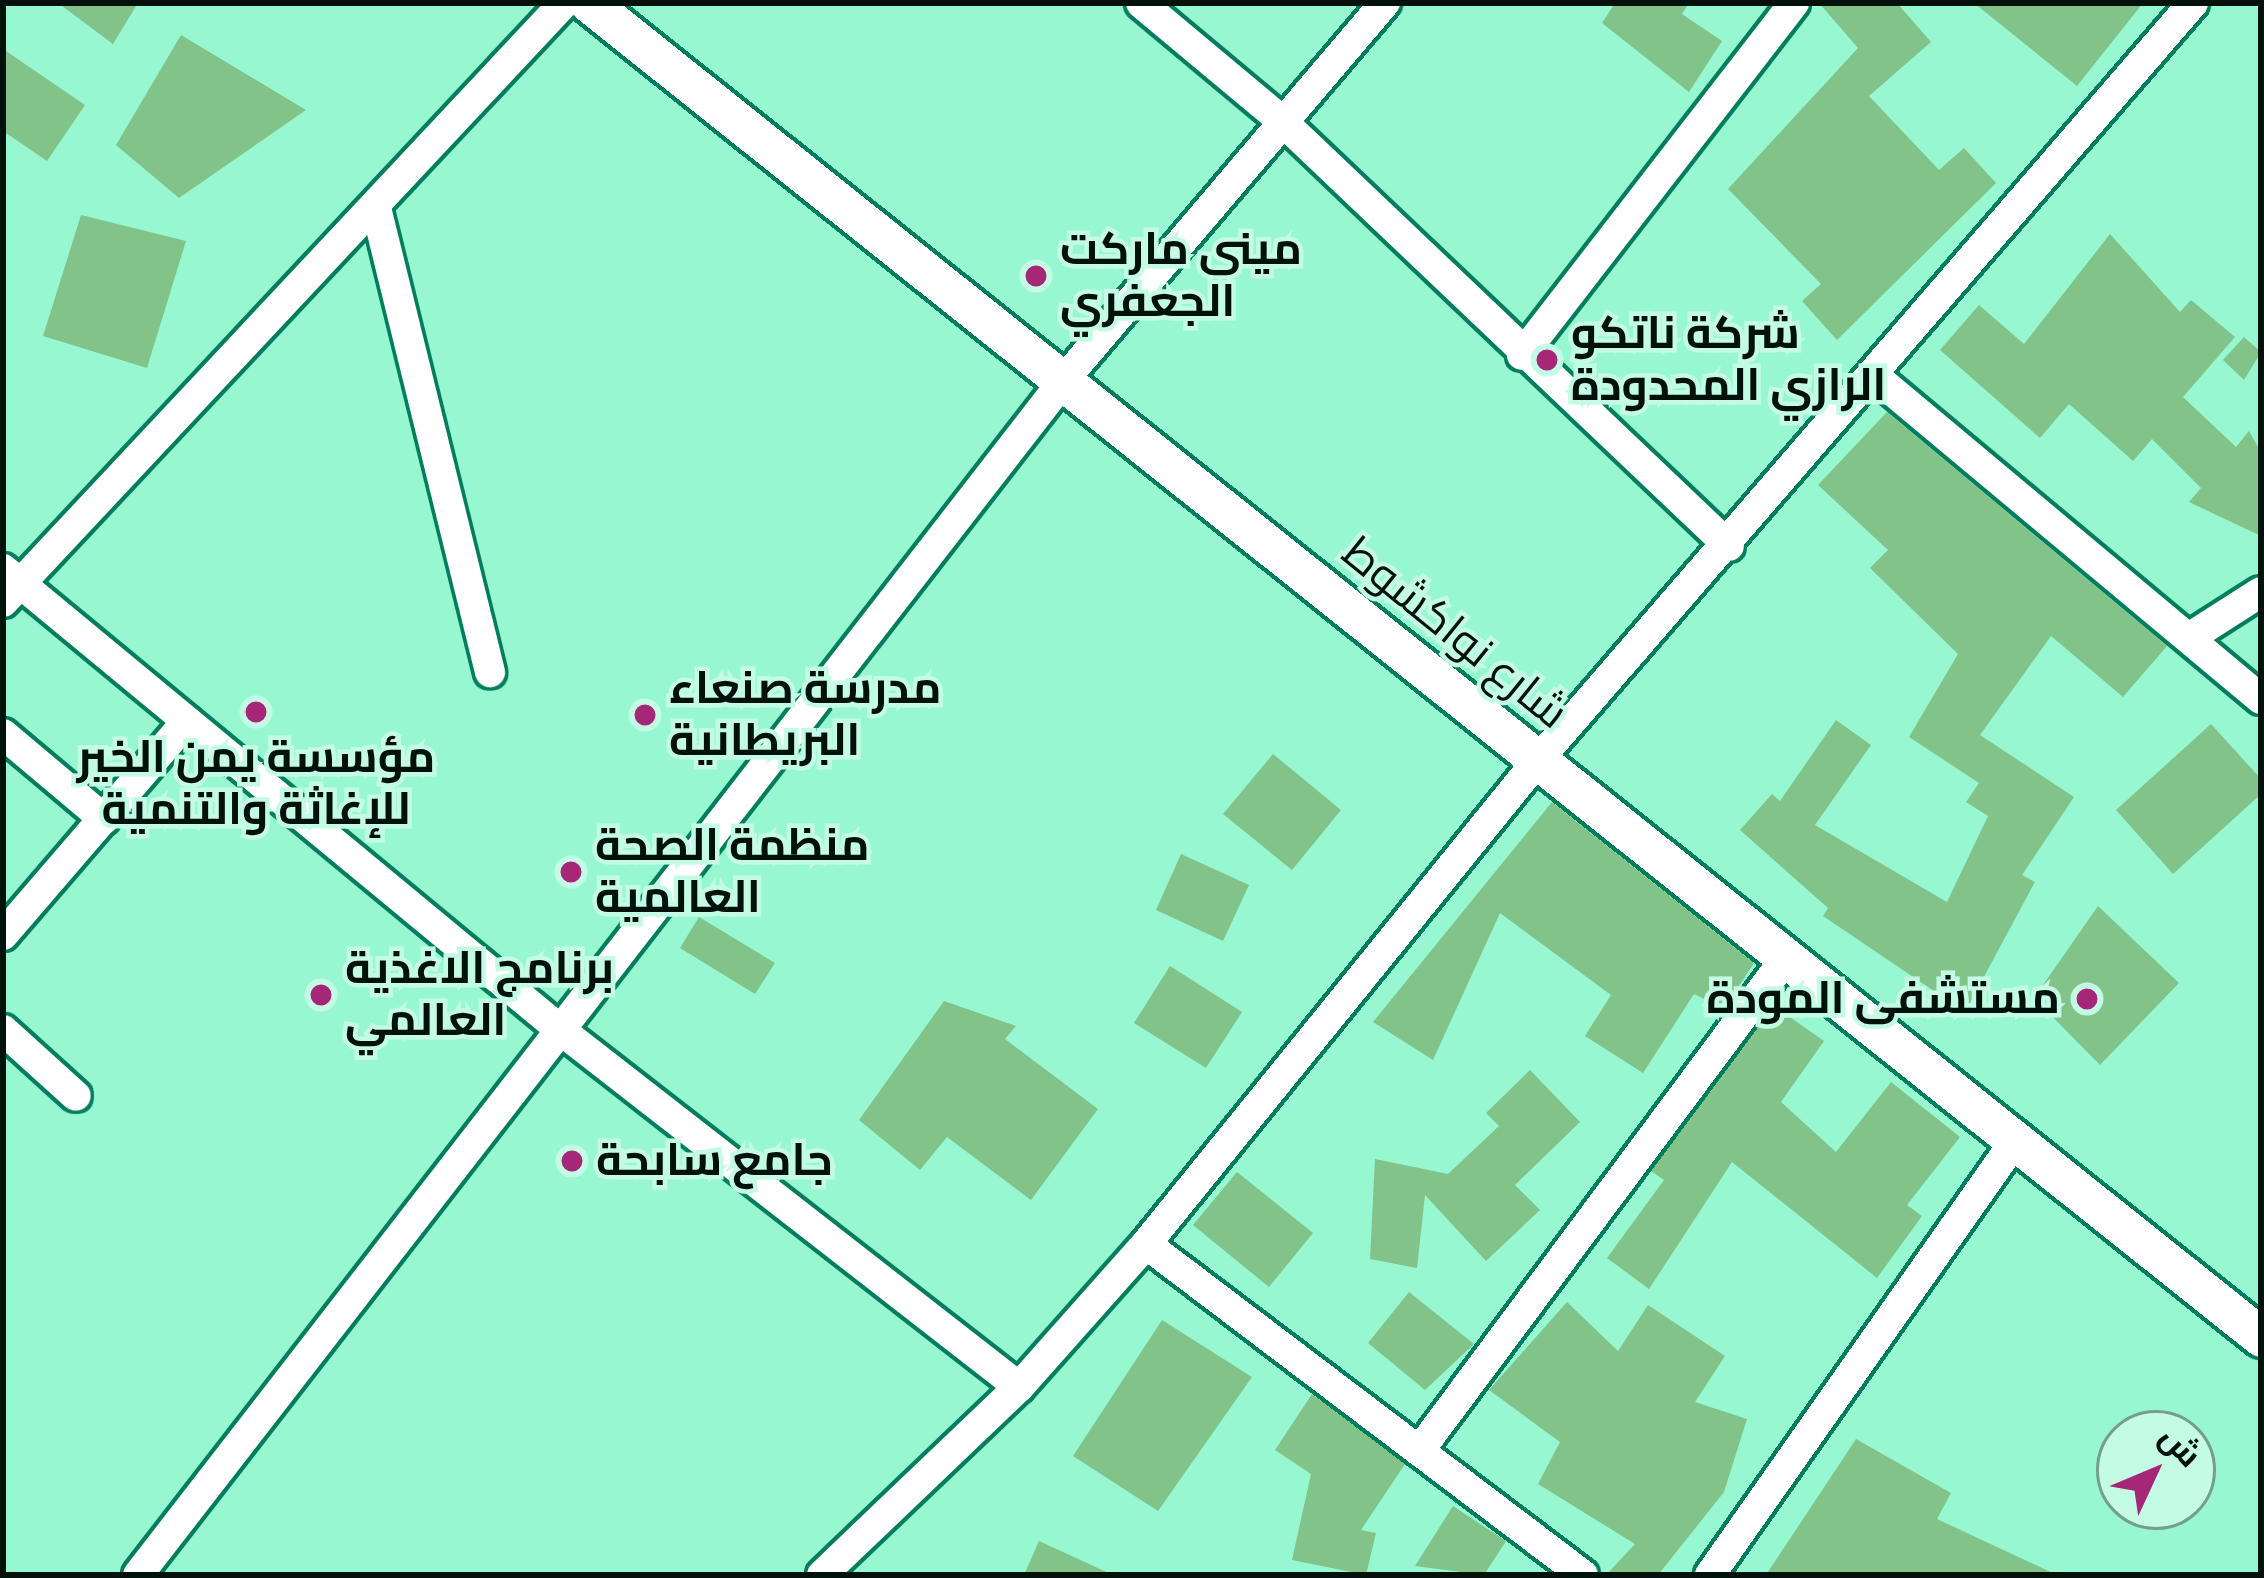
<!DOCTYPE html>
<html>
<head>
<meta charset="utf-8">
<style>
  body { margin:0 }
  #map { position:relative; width:2264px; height:1578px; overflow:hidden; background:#96f7d1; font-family:Signika,Cairo,sans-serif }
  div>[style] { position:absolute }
  .building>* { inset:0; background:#82c389 }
  .roads { filter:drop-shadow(3px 0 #037e5d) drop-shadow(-3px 0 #037e5d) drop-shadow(0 3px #037e5d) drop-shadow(0 -3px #037e5d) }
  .street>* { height:30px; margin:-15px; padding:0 15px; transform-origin:15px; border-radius:15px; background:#fff }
  .secondary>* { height:39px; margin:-19.5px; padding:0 19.5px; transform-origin:19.5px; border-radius:19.5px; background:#fff }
  .dots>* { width:33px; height:33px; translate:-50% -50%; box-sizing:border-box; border:6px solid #c4fbe4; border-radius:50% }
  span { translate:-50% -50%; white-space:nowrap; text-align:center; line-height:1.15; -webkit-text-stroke:9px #c4fbe4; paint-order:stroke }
  .poi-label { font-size:45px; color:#00120b; font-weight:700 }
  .left { translate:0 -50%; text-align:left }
  .right { translate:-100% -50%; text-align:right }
  .street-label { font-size:45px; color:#00120b }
  .frame { position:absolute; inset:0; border:6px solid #00120b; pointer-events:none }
  .north { position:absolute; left:2096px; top:1410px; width:120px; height:120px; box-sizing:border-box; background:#c4fbe4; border:3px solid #769e8d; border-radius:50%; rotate:46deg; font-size:33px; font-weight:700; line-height:48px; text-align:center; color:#00120b }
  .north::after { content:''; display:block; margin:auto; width:42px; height:54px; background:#a62777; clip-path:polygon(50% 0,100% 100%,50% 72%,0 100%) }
</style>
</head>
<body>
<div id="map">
  <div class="building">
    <i style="clip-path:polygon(58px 3px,138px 3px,113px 44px)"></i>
    <i style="clip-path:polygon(1615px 3px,1689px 3px,1682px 14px,1722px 41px,1689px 92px,1602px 23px)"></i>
    <i style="clip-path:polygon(1819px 3px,1897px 3px,1931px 42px,1869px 96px,1939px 170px,1964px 148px,1996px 183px,1837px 340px,1802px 301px,1821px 284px,1728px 189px,1858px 48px)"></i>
    <i style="clip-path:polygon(1974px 3px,2143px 3px,2077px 86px)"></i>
    <i style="clip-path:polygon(181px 35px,306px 110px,179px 198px,116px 145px)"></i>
    <i style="clip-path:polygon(3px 49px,85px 105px,47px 161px,3px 131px)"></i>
    <i style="clip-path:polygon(81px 215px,186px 241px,147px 368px,43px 336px)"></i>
    <i style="clip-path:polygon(2110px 234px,2180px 312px,2191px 300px,2235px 337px,2183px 397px,2236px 447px,2249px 431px,2261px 452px,2261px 536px,2189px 502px,2201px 488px,2152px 439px,2133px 461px,2069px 404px,2040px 438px,1940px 350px,1979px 305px,2024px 344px)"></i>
    <i style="clip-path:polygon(2244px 337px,2261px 352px,2244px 380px,2223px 360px)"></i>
    <i style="clip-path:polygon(1887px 412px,2167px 646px,2123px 697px,2051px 636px,1980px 735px,2074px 797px,2022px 875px,2035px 882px,1965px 1012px,1823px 916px,1828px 908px,1740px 830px,1772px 794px,1780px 801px,1836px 720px,1871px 745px,1815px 825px,1947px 902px,1988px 816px,1966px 802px,1979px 783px,1909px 737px,1958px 654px,1870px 568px,1888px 550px,1818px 485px)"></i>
    <i style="clip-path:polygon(2211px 724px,2261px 779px,2261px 794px,2173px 874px,2116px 810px)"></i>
    <i style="clip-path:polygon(1273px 754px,1341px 810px,1292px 870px,1223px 814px)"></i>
    <i style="clip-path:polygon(1552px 802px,1754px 963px,1724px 1009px,1694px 994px,1643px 1073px,1585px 1036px,1611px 995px,1500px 913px,1433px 1060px,1373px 1022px)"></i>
    <i style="clip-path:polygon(1181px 854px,1249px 885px,1223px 941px,1156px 910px)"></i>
    <i style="clip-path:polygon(2098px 906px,2179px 983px,2100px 1065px,2034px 998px)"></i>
    <i style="clip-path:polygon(699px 917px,775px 963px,755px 994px,680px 948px)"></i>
    <i style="clip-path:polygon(1170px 966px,1242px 1012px,1206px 1068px,1134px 1023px)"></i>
    <i style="clip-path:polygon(944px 1001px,1016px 1026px,1005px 1039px,1098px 1109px,1031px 1200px,947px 1137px,920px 1170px,859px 1120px)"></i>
    <i style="clip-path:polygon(1774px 1006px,1824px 1041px,1781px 1102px,1836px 1152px,1891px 1082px,1960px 1137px,1907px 1205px,1922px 1216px,1877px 1278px,1732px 1162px,1649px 1289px,1607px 1258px,1664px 1180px,1651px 1171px)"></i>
    <i style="clip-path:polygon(1530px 1070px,1580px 1122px,1515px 1185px,1540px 1210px,1486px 1261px,1425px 1195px,1417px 1268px,1370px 1259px,1375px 1159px,1448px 1174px,1499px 1126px,1486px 1113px)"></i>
    <i style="clip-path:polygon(1237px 1172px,1313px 1233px,1269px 1287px,1193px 1225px)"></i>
    <i style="clip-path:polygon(1409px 1292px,1474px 1344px,1425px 1390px,1368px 1343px)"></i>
    <i style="clip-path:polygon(1567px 1302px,1618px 1351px,1648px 1305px,1725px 1356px,1695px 1402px,1747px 1419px,1724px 1492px,1658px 1575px,1606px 1575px,1635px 1544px,1538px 1484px,1560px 1442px,1489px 1390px)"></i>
    <i style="clip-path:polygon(1162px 1320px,1252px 1377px,1158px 1511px,1073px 1456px)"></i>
    <i style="clip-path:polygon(1312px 1394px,1405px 1464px,1361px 1530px,1376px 1533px,1366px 1575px,1292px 1560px,1311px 1474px,1275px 1450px)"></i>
    <i style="clip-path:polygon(1856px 1439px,1951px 1493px,1937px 1519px,2057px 1575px,1766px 1575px)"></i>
    <i style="clip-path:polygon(1453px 1506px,1506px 1541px,1484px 1575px,1415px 1566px)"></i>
    <i style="clip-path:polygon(1039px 1541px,1113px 1575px,1024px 1575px)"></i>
  </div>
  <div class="roads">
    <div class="street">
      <i style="left:1141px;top:3px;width:182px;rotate:39.9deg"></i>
      <i style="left:1281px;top:120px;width:618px;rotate:43.56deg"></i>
      <i style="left:377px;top:212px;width:474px;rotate:76.2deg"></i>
      <i style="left:1522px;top:355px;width:445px;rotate:-52.3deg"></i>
      <i style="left:1878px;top:379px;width:499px;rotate:39.9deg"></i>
      <i style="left:3px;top:569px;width:727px;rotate:39.58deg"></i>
      <i style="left:563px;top:1032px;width:578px;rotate:37.9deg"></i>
      <i style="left:3px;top:602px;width:821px;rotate:-46.88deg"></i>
      <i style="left:2189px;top:638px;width:85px;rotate:-32.6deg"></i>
      <i style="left:3px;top:734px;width:132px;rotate:40.1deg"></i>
      <i style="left:3px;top:935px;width:282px;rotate:-49.3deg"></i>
      <i style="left:3px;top:1030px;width:98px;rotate:42.1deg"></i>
      <i style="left:1146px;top:1244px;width:548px;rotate:37.14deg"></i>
      <i style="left:1419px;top:1451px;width:615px;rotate:-53.34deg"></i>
      <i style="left:138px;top:1575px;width:1510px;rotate:-52.23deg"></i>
      <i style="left:1063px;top:381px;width:497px;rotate:-49.6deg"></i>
      <i style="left:822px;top:1575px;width:272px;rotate:-43.7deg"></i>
      <i style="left:1019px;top:1387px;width:191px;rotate:-48.4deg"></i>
      <i style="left:1146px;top:1244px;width:623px;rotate:-51deg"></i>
      <i style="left:1538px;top:760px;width:1001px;rotate:-49.13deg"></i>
      <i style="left:1710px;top:1575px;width:530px;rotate:-54.9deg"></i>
    </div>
    <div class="secondary">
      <i style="left:589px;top:3px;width:2139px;rotate:38.58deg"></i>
    </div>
  </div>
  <div class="dots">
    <i style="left:1036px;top:276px;background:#a62777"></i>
    <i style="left:1547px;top:360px;background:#a62777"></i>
    <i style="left:256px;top:712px;background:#a62777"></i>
    <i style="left:645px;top:715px;background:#a62777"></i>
    <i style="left:571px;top:872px;background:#a62777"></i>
    <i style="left:321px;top:995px;background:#a62777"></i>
    <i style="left:2087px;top:999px;background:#a62777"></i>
    <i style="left:572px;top:1161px;background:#a62777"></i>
  </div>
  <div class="poi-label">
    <span class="left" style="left:1060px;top:276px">ميني ماركت<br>الجعفري</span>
    <span class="left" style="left:1571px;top:360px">شركة ناتكو<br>الرازي المحدودة</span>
    <span class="left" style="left:669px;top:715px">مدرسة صنعاء<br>البريطانية</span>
    <span style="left:256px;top:784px">مؤسسة يمن الخير<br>للإغاثة والتنمية</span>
    <span class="left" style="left:595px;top:872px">منظمة الصحة<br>العالمية</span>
    <span class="left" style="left:345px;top:995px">برنامج الاغذية<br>العالمي</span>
    <span class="right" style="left:2060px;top:999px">مستشفى المودة</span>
    <span class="left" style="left:596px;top:1161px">جامع سابحة</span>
  </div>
  <div class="street-label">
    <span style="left:1455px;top:633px;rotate:39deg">شارع نواكشوط</span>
  </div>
  <div class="frame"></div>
  <div class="north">ش</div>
</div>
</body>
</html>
